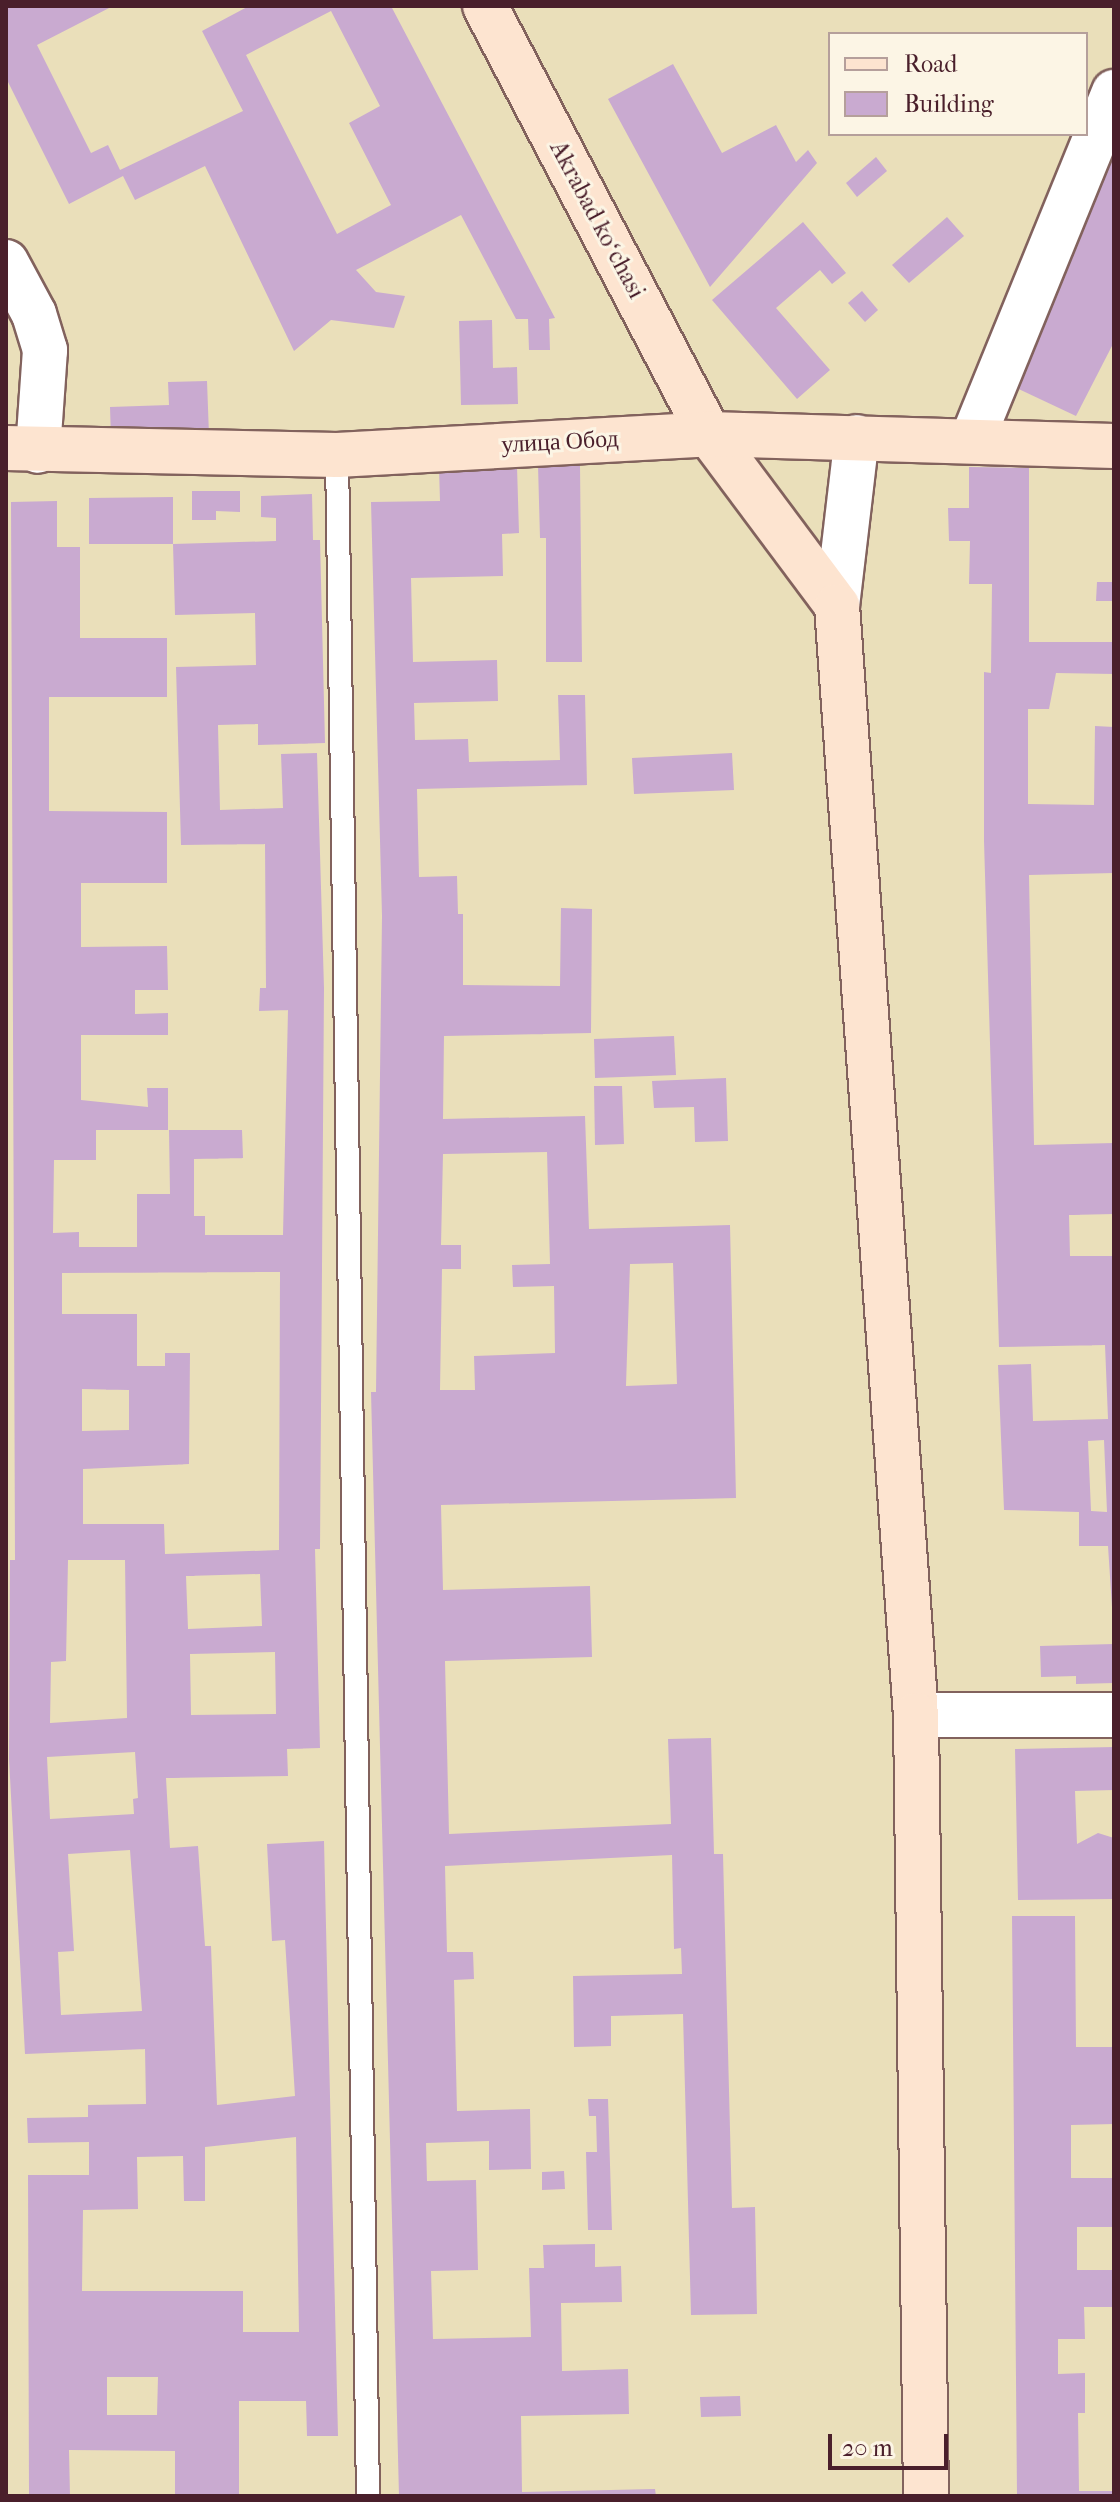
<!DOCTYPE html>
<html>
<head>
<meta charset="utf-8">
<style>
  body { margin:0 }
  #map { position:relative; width:1120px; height:2502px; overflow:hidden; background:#eadfba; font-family:"IM FELL French Canon",serif }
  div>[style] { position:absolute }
  .building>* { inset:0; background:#c9aad0 }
  .roads { filter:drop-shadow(2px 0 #82625d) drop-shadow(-2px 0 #82625d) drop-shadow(0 2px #82625d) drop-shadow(0 -2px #82625d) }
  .lane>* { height:22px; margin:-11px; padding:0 11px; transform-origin:11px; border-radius:11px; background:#fff }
  .street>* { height:44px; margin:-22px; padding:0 22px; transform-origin:22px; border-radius:22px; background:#fff }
  .secondary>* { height:44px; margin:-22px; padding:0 22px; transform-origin:22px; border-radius:22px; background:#fde4d0 }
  span { translate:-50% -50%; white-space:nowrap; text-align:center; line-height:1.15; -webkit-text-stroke:6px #fcf5e5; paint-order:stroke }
  .street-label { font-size:24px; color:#4a1f2b }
  .frame { position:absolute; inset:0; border:8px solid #4a1f2b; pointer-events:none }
  .legend { position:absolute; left:828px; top:32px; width:260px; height:104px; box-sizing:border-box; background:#fcf5e5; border:2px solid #b59f9b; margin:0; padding:10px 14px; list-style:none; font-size:24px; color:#4a1f2b }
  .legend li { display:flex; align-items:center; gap:16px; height:40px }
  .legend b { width:40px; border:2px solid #b59f9b }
  .scale { position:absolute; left:828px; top:2434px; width:120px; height:36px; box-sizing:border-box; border:4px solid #4a1f2b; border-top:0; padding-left:10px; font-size:24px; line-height:28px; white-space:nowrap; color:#4a1f2b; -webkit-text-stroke:6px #fcf5e5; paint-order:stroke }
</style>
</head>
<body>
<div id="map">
  <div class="building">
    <i style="clip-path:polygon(evenodd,6px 6px,113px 6px,37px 45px,91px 153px,108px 145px,120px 170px,243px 111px,202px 31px,249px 6px,391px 6px,555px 318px,549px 319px,550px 350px,529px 350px,528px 319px,516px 319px,461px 215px,356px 270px,376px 292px,405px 296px,394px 328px,331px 320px,294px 351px,205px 166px,135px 200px,123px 176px,69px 204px,6px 78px,6px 6px,331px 11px,380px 106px,349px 123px,391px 205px,337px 234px,246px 55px,331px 11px)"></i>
    <i style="clip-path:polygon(673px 64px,722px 153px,776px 125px,796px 162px,808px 150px,817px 163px,710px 287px,608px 99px)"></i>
    <i style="clip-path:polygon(1114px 155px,1114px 342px,1076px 416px,1006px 383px)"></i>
    <i style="clip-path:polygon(876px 157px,887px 171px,857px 197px,846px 183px)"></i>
    <i style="clip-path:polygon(947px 217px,964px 236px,909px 283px,892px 265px)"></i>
    <i style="clip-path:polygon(803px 222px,846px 273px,832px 284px,820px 270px,776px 308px,830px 370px,797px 399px,712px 300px)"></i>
    <i style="clip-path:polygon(862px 291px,878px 310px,865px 322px,848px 303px)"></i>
    <i style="clip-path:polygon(492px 320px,493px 368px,517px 367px,518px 404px,461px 405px,459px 321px)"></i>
    <i style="clip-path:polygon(207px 381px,209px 435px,111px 438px,110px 407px,169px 405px,168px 382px)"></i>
    <i style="clip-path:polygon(538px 465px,580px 465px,582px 662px,546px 662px,546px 538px,540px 538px)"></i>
    <i style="clip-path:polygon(evenodd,517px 466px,519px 533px,502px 534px,503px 576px,411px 578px,413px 662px,497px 660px,498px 701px,414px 703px,415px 740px,468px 739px,469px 762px,560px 760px,558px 695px,585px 695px,587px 785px,417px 789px,419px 877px,457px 876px,458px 914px,463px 914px,463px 985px,560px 986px,561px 908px,592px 909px,591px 1033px,444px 1036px,443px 1119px,585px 1116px,589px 1229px,730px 1225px,736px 1498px,441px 1505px,443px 1590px,590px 1586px,592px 1657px,445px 1661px,449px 1834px,671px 1824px,668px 1739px,711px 1738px,714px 1854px,723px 1854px,732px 2208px,755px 2207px,757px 2314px,691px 2315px,683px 2014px,611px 2016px,611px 2046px,574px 2047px,573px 1976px,682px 1974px,681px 1948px,674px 1949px,672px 1855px,445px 1866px,447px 1952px,473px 1952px,474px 1979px,454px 1980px,457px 2111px,530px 2109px,531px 2169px,489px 2170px,489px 2141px,426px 2143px,427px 2181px,476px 2180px,478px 2270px,431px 2271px,433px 2339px,531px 2337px,529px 2268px,544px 2268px,543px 2245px,595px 2244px,595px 2267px,621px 2266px,622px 2302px,561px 2303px,562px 2371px,628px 2369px,629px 2414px,521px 2416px,522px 2492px,655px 2489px,656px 2496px,399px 2496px,371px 1392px,376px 1392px,382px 916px,371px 502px,440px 501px,439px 468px,517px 466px,547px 1152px,550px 1264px,512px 1265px,513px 1287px,554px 1286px,555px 1353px,474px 1356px,475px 1390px,440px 1390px,442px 1269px,461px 1269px,461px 1245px,441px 1245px,443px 1154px,547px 1152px,517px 466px,673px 1263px,677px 1384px,626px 1386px,630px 1264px,673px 1263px)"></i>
    <i style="clip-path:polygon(evenodd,969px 467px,1029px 468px,1029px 642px,1114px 642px,1114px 674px,1056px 673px,1049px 709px,1028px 709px,1028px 804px,1094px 805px,1095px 726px,1114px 727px,1114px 873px,1029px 875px,1034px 1145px,1114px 1143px,1114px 1214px,1069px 1215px,1070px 1256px,1114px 1256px,1114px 1638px,1108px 1546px,1079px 1546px,1079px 1512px,1004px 1510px,998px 1365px,1031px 1364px,1033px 1421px,1108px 1419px,1105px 1345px,999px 1347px,984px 841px,984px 672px,991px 673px,992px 584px,969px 584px,970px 541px,949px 541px,948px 508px,969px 508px,969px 467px,1104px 1440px,1107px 1512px,1091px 1511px,1088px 1441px,1104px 1440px)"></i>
    <i style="clip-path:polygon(192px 491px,240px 491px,240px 512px,216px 511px,216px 520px,192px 520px)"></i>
    <i style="clip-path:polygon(evenodd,312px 494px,313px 540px,320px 540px,325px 743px,258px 745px,258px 724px,218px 725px,220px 810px,283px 808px,281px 754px,317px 753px,324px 988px,320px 1549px,315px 1549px,320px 1748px,287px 1749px,288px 1776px,166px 1778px,170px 1848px,198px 1846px,205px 1946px,211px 1946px,217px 2105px,295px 2096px,285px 1940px,272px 1941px,267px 1844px,324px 1841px,338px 2436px,307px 2436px,306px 2401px,239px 2401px,239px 2496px,175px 2496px,175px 2451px,69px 2450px,70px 2496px,29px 2496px,28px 2175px,89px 2175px,89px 2142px,28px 2143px,27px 2118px,88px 2117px,88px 2105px,146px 2104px,145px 2049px,25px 2054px,9px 1759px,10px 1560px,15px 1560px,11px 502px,57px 501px,57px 547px,80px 547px,80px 638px,167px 638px,167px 697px,49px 697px,49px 811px,167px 812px,167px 883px,81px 883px,81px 947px,167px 946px,168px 990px,135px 990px,135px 1014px,168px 1013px,168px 1035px,81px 1035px,81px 1100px,148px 1107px,147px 1088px,168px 1088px,168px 1130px,96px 1130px,96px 1160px,54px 1160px,53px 1233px,79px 1232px,79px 1247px,137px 1247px,137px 1194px,170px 1194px,169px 1130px,242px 1130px,243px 1158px,194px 1159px,194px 1216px,205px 1216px,205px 1235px,283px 1235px,288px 1010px,259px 1011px,260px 988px,266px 988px,265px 844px,181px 845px,176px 667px,256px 665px,255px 613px,175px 615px,173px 544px,276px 541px,276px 518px,261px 517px,261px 496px,312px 494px,280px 1272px,279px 1550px,165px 1554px,164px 1524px,83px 1524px,83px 1469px,189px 1464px,190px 1353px,165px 1353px,165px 1366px,137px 1366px,137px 1314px,62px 1314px,62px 1273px,280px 1272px,312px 494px,82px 1389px,129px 1390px,129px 1430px,82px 1431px,82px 1389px,312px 494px,68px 1560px,125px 1560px,127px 1718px,50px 1723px,51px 1662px,66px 1661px,68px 1560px,312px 494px,260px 1574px,262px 1626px,188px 1629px,186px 1576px,260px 1574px,312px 494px,275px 1652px,276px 1714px,191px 1715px,190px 1654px,275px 1652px,312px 494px,135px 1752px,138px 1798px,133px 1799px,134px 1814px,50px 1819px,47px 1757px,135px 1752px,312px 494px,130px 1850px,142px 2011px,61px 2015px,58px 1952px,74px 1951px,68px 1854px,130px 1850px,312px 494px,296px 2137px,299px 2332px,243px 2332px,243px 2291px,82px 2291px,83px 2210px,138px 2209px,137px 2157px,183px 2156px,184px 2201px,205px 2201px,205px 2147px,296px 2137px,312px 494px,107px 2377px,158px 2377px,157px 2415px,107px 2415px,107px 2377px)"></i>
    <i style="clip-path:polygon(173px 497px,173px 544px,89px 544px,89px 498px)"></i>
    <i style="clip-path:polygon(1097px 582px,1114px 582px,1114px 601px,1096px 601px)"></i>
    <i style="clip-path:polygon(732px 753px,734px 790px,634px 794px,632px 758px)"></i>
    <i style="clip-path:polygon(674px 1036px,676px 1075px,595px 1078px,594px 1039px)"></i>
    <i style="clip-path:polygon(726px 1078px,728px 1141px,695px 1142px,694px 1107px,654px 1108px,652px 1081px)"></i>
    <i style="clip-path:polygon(594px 1086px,622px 1086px,624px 1144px,595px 1145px)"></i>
    <i style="clip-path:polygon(1114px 1644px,1114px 1683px,1076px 1684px,1076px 1676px,1041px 1677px,1040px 1646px)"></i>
    <i style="clip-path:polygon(1114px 1747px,1114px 1790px,1075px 1791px,1077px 1844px,1098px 1833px,1114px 1838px,1114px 1899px,1018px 1900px,1015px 1749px)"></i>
    <i style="clip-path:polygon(1012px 1916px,1075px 1916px,1076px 2047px,1114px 2047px,1114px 2124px,1071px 2125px,1071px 2178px,1114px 2178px,1114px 2227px,1077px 2227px,1077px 2270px,1114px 2270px,1114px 2307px,1084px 2307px,1085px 2339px,1058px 2339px,1058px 2374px,1085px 2373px,1085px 2413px,1078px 2413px,1079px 2491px,1114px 2491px,1114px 2496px,1017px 2496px)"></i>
    <i style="clip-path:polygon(588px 2099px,608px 2099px,612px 2230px,588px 2230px,586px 2152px,597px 2152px,596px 2116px,589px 2116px)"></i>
    <i style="clip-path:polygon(564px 2171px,565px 2189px,542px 2190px,542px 2172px)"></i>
    <i style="clip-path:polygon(740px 2396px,741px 2416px,701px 2417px,700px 2397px)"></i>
  </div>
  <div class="roads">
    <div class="lane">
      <i style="left:337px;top:455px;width:2041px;rotate:89.13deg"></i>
    </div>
    <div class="street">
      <i style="left:6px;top:262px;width:59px;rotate:61.7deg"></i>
      <i style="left:34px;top:314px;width:38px;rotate:73deg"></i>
      <i style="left:45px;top:350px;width:101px;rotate:94deg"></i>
      <i style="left:972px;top:440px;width:376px;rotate:-67.8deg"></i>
      <i style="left:837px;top:606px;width:170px;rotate:-83.3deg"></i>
      <i style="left:916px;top:1715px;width:198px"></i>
    </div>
    <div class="secondary">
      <i style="left:485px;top:6px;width:483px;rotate:62.4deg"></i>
      <i style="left:709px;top:434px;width:214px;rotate:53.3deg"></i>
      <i style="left:837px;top:606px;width:1112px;rotate:85.93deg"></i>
      <i style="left:916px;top:1715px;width:781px;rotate:89.27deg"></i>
      <i style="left:6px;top:448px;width:331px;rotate:1.2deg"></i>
      <i style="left:337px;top:455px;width:373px;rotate:-3.2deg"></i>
      <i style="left:709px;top:434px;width:405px;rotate:1.7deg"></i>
    </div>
  </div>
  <div class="street-label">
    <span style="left:597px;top:220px;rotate:62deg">Akrabad koʻchasi</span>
    <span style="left:560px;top:442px;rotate:-3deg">улица Обод</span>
  </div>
  <div class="frame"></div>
  <ul class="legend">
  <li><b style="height:10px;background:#fde4d0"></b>Road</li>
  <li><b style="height:22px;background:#c9aad0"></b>Building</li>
  </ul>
  <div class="scale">20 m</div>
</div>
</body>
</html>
